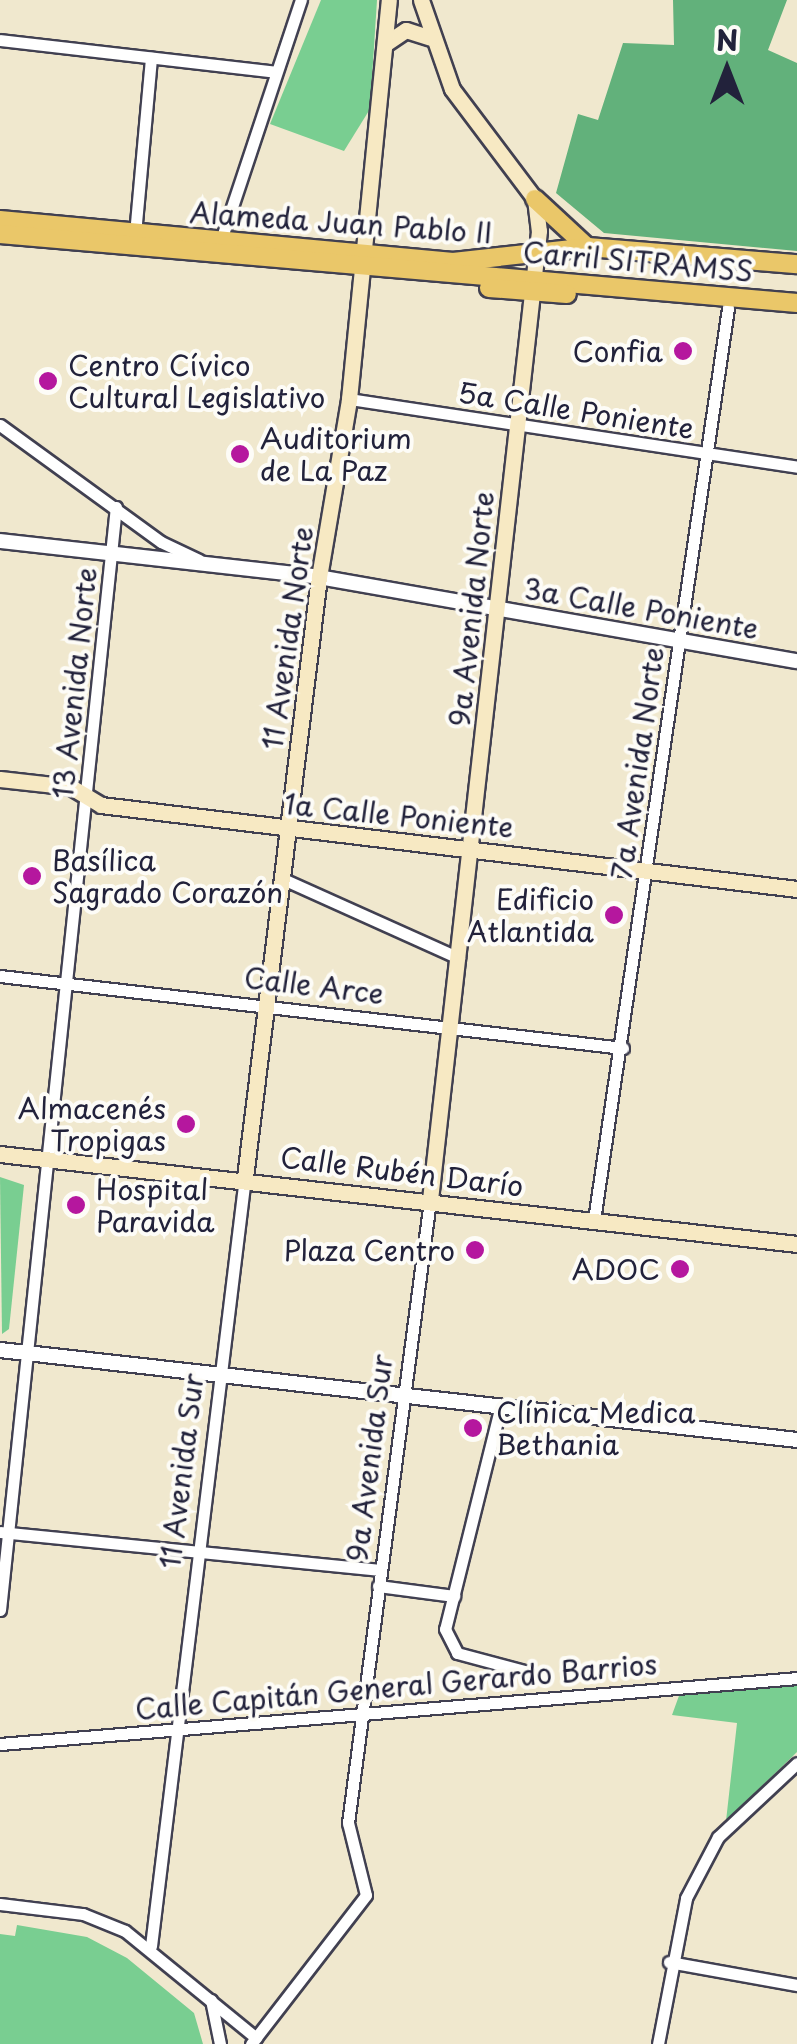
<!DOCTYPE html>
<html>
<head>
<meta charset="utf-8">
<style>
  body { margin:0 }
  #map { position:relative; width:797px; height:2044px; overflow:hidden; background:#f0e8ce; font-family:"Playpen Sans",sans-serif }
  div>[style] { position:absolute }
  .green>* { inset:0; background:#79ce91 }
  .forest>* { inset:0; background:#62b17b }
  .roads { filter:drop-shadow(2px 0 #414051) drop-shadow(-2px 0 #414051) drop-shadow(0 2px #414051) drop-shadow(0 -2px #414051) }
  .minor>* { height:11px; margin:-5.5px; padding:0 5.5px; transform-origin:5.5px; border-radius:5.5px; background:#fff }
  .tertiary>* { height:14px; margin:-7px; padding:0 7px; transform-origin:7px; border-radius:7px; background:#fff }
  .secondary>* { height:15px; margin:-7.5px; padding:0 7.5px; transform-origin:7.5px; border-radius:7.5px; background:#f7e9c3 }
  .primary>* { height:18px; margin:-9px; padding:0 9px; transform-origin:9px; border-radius:9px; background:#eac769 }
  .dots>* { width:28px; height:28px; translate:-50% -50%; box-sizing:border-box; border:5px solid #fdfcf7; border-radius:50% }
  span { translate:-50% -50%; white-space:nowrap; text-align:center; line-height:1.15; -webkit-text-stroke:8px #fdfcf7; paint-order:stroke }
  .street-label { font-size:28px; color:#22223b }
  .poi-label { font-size:28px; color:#22223b }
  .right { translate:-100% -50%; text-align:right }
  .left { translate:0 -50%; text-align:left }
  .north { position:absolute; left:677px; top:20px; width:100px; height:100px; -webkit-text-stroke:8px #fdfcf7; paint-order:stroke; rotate:0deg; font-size:28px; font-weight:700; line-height:40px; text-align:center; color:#22223b }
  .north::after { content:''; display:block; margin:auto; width:35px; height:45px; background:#22223b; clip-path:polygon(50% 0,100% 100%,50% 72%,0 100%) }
</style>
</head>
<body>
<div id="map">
  <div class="green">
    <i style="clip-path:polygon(321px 0,377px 0,370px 109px,344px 151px,270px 124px)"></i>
    <i style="clip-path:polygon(0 1177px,24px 1185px,9px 1329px,2px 1334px)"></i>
    <i style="clip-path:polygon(797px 1685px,797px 1752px,726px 1821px,737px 1723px,672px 1715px,680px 1693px)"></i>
    <i style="clip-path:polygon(17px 1925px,87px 1937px,127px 1958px,194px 2013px,203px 2044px,0 2044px,0 1934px,15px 1936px)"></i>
  </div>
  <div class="forest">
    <i style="clip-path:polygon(673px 0,787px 0,768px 50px,797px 63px,797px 251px,604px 233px,556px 193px,578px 114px,598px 120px,623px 43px,674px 45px)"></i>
  </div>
  <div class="roads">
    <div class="minor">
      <i style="left:0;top:40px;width:278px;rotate:6.6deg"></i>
      <i style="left:135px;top:234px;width:177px;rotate:-84.8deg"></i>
      <i style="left:220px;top:243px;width:256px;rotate:-71.6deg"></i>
      <i style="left:349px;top:399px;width:453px;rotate:8.6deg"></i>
      <i style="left:0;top:425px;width:199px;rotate:36deg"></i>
      <i style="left:161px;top:542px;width:42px;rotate:25.3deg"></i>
      <i style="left:283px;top:879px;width:193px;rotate:24.2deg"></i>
      <i style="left:0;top:976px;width:627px;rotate:6.59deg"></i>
      <i style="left:594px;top:1220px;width:922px;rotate:-81.64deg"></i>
      <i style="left:501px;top:1405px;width:231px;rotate:104deg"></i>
      <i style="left:445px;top:1629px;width:27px;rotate:63deg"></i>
      <i style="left:457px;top:1653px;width:73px;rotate:15deg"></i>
      <i style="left:0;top:1532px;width:382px;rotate:5.7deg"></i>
      <i style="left:378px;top:1586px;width:77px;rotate:7.5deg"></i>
      <i style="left:0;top:1610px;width:1109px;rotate:-84deg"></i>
      <i style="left:0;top:1744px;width:800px;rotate:-4.73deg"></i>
      <i style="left:0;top:1904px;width:84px;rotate:6.9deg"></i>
      <i style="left:83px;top:1914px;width:45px;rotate:22deg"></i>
      <i style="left:125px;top:1931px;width:169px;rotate:39.2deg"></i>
      <i style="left:151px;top:1946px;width:775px;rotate:-83.03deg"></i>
      <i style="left:669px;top:1962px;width:130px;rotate:10.2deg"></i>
      <i style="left:211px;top:2000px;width:45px;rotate:78.4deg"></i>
      <i style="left:251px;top:2044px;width:188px;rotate:-52.3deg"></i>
      <i style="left:366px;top:1895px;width:74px;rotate:-104deg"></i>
      <i style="left:348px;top:1823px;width:628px;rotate:-82.5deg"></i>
      <i style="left:658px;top:2044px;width:149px;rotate:-79.1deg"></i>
      <i style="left:686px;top:1898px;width:69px;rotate:-62.3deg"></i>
      <i style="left:718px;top:1837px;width:108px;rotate:-43.1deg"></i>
    </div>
    <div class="tertiary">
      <i style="left:0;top:541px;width:321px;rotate:6.4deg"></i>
      <i style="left:319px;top:577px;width:485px;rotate:10deg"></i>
      <i style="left:0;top:1350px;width:802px;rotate:6.44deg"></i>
    </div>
    <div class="secondary">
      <i style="left:421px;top:0;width:94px;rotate:70.8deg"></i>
      <i style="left:452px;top:89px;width:138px;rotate:53deg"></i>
      <i style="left:535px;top:199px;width:32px;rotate:83deg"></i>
      <i style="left:539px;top:231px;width:975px;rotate:96.42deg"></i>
      <i style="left:385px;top:44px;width:25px;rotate:-34deg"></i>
      <i style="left:406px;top:30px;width:25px;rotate:18deg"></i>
      <i style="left:0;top:779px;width:71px;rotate:6.4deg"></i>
      <i style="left:71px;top:787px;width:35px;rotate:31deg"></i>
      <i style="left:101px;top:805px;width:701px;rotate:6.88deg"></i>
      <i style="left:0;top:1154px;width:802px;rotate:6.44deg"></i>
      <i style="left:245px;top:1177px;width:605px;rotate:-82.97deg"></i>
      <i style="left:319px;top:577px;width:181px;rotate:-80.4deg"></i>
      <i style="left:349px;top:399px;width:401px;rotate:-84.3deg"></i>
    </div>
    <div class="primary">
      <i style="left:535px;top:199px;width:71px;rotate:42.7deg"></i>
      <i style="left:0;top:220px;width:455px;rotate:5.3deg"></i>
      <i style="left:453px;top:262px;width:136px;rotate:-6.3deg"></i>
      <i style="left:588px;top:247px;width:210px;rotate:4.7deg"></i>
      <i style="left:0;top:234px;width:800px;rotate:4.95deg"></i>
      <i style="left:489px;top:288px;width:78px;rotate:4.4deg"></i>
    </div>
  </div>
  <div class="dots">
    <i style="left:683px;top:351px;background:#b5179e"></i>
    <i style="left:48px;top:381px;background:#b5179e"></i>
    <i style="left:240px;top:454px;background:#b5179e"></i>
    <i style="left:32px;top:876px;background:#b5179e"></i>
    <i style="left:614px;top:915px;background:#b5179e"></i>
    <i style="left:186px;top:1124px;background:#b5179e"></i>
    <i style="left:76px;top:1205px;background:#b5179e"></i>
    <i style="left:475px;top:1250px;background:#b5179e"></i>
    <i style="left:680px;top:1269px;background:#b5179e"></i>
    <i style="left:473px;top:1428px;background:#b5179e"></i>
  </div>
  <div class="street-label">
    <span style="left:341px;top:222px;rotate:4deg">Alameda Juan Pablo II</span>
    <span style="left:638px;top:261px;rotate:5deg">Carril SITRAMSS</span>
    <span style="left:576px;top:410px;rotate:9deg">5a Calle Poniente</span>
    <span style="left:641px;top:608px;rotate:10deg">3a Calle Poniente</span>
    <span style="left:471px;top:609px;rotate:-84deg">9a Avenida Norte</span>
    <span style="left:287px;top:638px;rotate:-82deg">11 Avenida Norte</span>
    <span style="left:74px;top:683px;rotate:-84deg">13 Avenida Norte</span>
    <span style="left:637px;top:763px;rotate:-82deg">7a Avenida Norte</span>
    <span style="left:399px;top:815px;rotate:6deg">1a Calle Poniente</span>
    <span style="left:314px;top:985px;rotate:7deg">Calle Arce</span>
    <span style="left:402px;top:1171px;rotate:7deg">Calle Rubén Darío</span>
    <span style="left:369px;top:1458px;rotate:-83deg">9a Avenida Sur</span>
    <span style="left:181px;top:1471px;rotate:-83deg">11 Avenida Sur</span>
    <span style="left:396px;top:1686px;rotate:-5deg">Calle Capitán General Gerardo Barrios</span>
  </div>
  <div class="poi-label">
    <span class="right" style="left:663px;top:351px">Confia</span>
    <span class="left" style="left:68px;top:381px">Centro Cívico<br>Cultural Legislativo</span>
    <span class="left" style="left:260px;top:454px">Auditorium<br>de La Paz</span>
    <span class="left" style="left:52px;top:876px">Basílica<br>Sagrado Corazón</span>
    <span class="right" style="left:594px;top:915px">Edificio<br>Atlantida</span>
    <span class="right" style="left:166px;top:1124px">Almacenés<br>Tropigas</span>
    <span class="left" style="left:96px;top:1205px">Hospital<br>Paravida</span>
    <span class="right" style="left:455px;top:1250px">Plaza Centro</span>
    <span class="right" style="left:660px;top:1269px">ADOC</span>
    <span class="left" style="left:496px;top:1428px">Clínica Medica<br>Bethania</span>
  </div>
  <div class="north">N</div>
</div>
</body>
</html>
